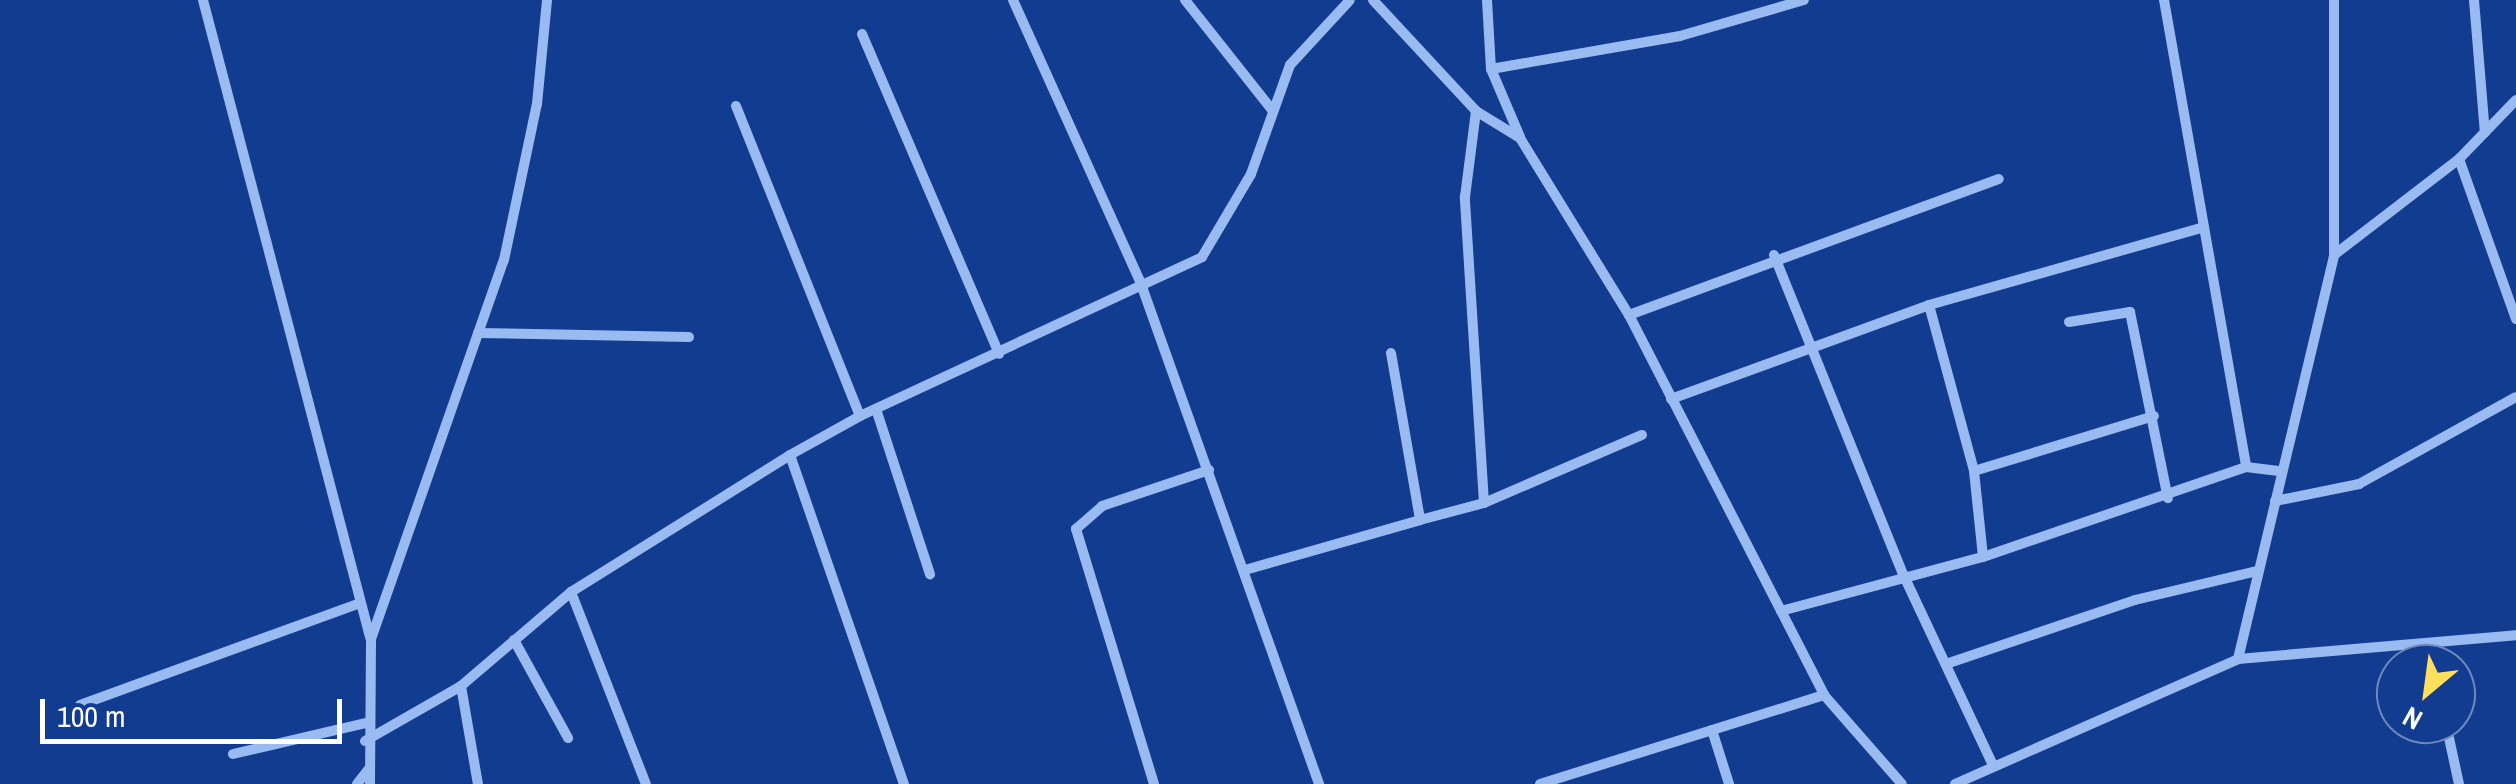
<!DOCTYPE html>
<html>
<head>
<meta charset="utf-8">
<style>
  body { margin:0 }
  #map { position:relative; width:2516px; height:784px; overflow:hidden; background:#113c8f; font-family:"Archivo Narrow",sans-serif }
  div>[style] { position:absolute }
  .minor>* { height:10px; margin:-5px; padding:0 5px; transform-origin:5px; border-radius:5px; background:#9abaf2 }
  span { translate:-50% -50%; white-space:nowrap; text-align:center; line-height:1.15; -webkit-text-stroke:8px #113c8f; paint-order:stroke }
  .north { position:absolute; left:2376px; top:644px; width:100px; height:100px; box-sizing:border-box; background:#113c8f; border:2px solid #708abc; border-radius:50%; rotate:209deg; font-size:28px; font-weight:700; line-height:40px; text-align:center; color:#fff }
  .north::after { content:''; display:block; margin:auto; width:35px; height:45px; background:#ffdf5c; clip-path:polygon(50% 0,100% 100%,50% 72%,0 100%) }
  .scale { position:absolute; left:40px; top:699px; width:302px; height:45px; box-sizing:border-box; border:5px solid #fff; border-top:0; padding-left:12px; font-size:30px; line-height:35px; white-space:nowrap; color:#fff; -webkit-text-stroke:8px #113c8f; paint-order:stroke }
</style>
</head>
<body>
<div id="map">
  <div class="minor">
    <i style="left:203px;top:0;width:659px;rotate:75.31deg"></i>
    <i style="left:1013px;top:0;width:312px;rotate:65.7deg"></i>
    <i style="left:1141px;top:284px;width:531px;rotate:70.4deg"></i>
    <i style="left:1185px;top:0;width:142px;rotate:51.6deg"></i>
    <i style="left:1373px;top:0;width:151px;rotate:47.1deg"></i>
    <i style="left:1476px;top:111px;width:52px;rotate:31.5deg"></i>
    <i style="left:1520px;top:138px;width:208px;rotate:58.4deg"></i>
    <i style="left:1629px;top:315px;width:427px;rotate:62.8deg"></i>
    <i style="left:1824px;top:695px;width:118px;rotate:48.8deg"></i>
    <i style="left:1487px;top:0;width:69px;rotate:86.7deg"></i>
    <i style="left:1491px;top:69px;width:74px;rotate:66.9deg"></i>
    <i style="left:2164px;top:0;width:474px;rotate:80deg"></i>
    <i style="left:2474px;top:0;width:133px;rotate:85.3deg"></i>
    <i style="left:862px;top:34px;width:348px;rotate:66.8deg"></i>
    <i style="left:1491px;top:69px;width:192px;rotate:-9.9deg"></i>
    <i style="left:1680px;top:36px;width:129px;rotate:-16.2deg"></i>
    <i style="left:736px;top:106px;width:334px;rotate:68.2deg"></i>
    <i style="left:860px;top:416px;width:377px;rotate:-24.9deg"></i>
    <i style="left:1202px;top:257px;width:96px;rotate:-59.4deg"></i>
    <i style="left:1251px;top:174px;width:116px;rotate:-70.3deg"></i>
    <i style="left:1290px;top:65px;width:88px;rotate:-47.3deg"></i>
    <i style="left:2459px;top:159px;width:170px;rotate:70.4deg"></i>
    <i style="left:1774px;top:255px;width:344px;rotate:68deg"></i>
    <i style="left:1903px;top:574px;width:209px;rotate:64.8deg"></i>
    <i style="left:2334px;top:255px;width:158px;rotate:-37.5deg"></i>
    <i style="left:2459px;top:159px;width:82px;rotate:-46deg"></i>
    <i style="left:1929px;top:305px;width:172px;rotate:74.8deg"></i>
    <i style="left:1974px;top:471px;width:86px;rotate:84deg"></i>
    <i style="left:1629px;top:315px;width:394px;rotate:-20.2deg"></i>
    <i style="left:2069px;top:322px;width:62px;rotate:-9.3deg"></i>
    <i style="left:2130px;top:312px;width:190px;rotate:78.5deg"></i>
    <i style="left:478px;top:333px;width:211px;rotate:1.1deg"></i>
    <i style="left:1391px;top:353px;width:169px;rotate:80.1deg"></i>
    <i style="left:1420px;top:520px;width:66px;rotate:-14.9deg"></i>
    <i style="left:1484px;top:503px;width:307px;rotate:-93.6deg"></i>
    <i style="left:1465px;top:197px;width:87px;rotate:-82.7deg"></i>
    <i style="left:1671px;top:399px;width:275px;rotate:-20deg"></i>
    <i style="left:1929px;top:305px;width:284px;rotate:-15.8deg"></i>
    <i style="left:876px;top:409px;width:174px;rotate:71.9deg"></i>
    <i style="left:790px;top:455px;width:80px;rotate:-29.1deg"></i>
    <i style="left:1974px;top:471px;width:188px;rotate:-17deg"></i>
    <i style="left:2275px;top:501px;width:86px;rotate:-11.4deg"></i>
    <i style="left:2359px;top:484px;width:179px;rotate:-29deg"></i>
    <i style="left:1484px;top:503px;width:172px;rotate:-23.3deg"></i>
    <i style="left:1245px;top:570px;width:182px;rotate:-15.9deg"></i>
    <i style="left:571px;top:592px;width:258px;rotate:-32deg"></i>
    <i style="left:790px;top:455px;width:348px;rotate:70.9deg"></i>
    <i style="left:1781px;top:611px;width:209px;rotate:-15deg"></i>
    <i style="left:1983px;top:557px;width:278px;rotate:-18.9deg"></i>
    <i style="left:2246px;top:467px;width:35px;rotate:7deg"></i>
    <i style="left:514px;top:640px;width:112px;rotate:61.1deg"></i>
    <i style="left:2238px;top:659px;width:279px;rotate:-4.9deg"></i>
    <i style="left:1946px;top:664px;width:200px;rotate:-18.7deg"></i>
    <i style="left:2135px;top:600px;width:125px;rotate:-13.4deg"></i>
    <i style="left:461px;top:686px;width:99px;rotate:80.2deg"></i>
    <i style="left:80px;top:705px;width:298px;rotate:-20deg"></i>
    <i style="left:2446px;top:724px;width:61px;rotate:77.8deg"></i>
    <i style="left:1712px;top:730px;width:57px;rotate:72.5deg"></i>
    <i style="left:365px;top:741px;width:111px;rotate:-29.8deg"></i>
    <i style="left:461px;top:686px;width:145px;rotate:-40.5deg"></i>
    <i style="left:571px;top:592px;width:206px;rotate:68.7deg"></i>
    <i style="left:233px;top:754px;width:137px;rotate:-13.1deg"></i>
    <i style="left:357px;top:784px;width:18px;rotate:-52deg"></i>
    <i style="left:370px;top:784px;width:145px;rotate:-89.6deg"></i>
    <i style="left:371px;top:639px;width:402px;rotate:-70.7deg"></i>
    <i style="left:504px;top:260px;width:159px;rotate:-78.1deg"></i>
    <i style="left:537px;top:104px;width:104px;rotate:-84.5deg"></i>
    <i style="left:1154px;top:784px;width:267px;rotate:-107deg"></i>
    <i style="left:1076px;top:529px;width:35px;rotate:-41deg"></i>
    <i style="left:1102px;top:506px;width:113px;rotate:-18.6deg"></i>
    <i style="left:1540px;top:784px;width:298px;rotate:-17.4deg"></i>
    <i style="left:1955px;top:784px;width:309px;rotate:-23.8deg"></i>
    <i style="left:2238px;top:659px;width:415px;rotate:-76.6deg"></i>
    <i style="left:2334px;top:255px;width:255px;rotate:-90deg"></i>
  </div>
  <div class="north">N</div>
  <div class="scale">100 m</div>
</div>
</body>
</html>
